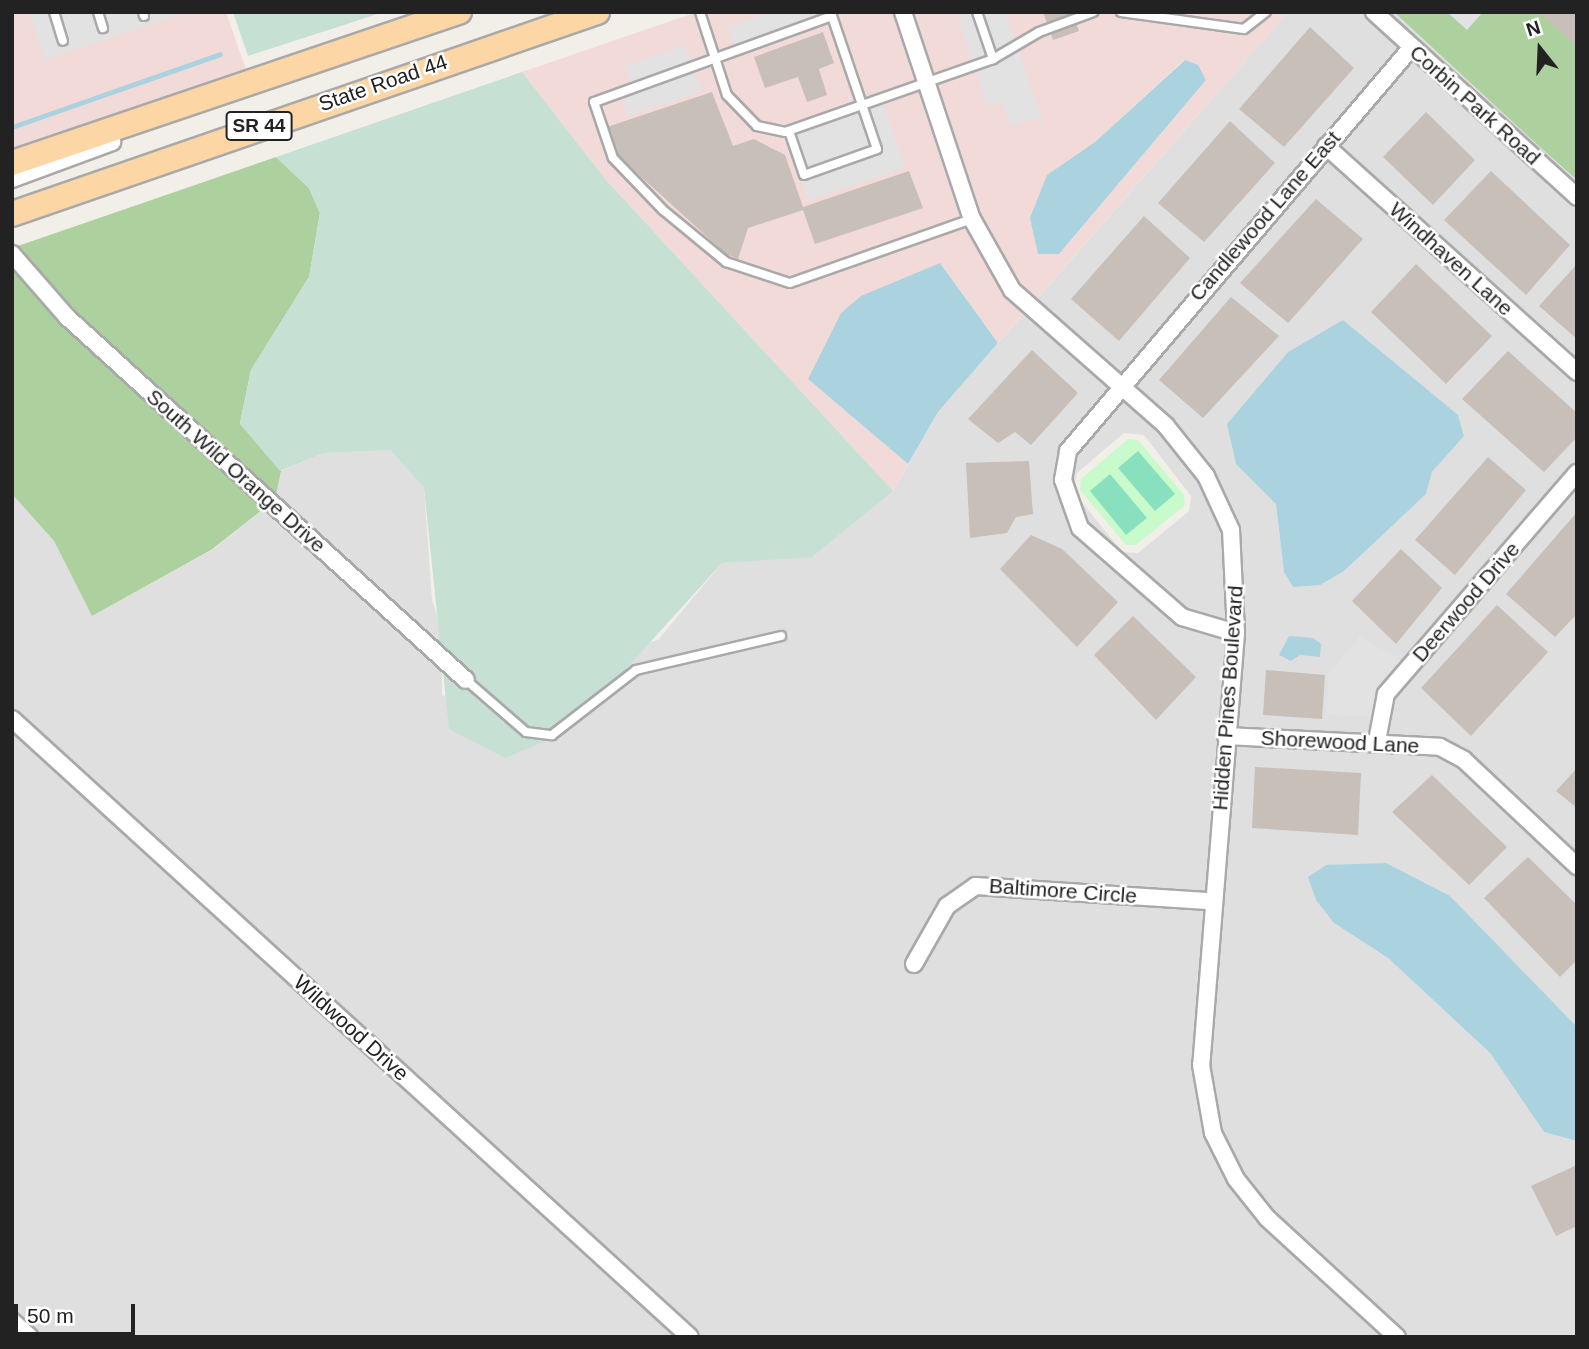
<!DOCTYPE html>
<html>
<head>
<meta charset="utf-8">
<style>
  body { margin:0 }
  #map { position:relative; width:1589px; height:1349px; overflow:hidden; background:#f2efe9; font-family:Helvetica,sans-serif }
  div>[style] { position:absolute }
  .residential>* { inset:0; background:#e0dfdf }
  .commercial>* { inset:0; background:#f2dad9 }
  .forest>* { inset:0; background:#add19e }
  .wetland>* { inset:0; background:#c6e0d4 }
  .park>* { inset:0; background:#c8facc }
  .pitch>* { inset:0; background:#88e0be }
  .parking>* { inset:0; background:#e2e2e2 }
  .water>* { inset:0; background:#aad3df }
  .stream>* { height:4.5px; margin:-2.25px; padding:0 2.25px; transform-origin:2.25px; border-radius:2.25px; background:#aad3df }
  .building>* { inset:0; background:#c7bfb8 }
  .roads { filter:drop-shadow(2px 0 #a9a9a9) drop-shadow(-2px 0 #a9a9a9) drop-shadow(0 2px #a9a9a9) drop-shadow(0 -2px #a9a9a9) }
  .service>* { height:8px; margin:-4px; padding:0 4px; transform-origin:4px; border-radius:4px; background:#fff }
  .minor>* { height:16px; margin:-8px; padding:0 8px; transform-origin:8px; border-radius:8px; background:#fff }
  .primary>* { height:24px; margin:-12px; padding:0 12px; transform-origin:12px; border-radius:12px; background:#fcd6a4 }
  span { translate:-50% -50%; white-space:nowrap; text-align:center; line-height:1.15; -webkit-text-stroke:5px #fff; paint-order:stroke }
  .shield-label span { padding:2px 5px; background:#fff; border:2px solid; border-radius:5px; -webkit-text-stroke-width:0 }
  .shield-label { font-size:19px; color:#222; font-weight:700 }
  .street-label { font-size:21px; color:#222 }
  .frame { position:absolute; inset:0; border:14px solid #222; pointer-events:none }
  .north { position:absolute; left:1505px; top:14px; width:70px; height:70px; -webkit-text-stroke:5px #fff; paint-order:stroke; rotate:342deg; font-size:19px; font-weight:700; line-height:28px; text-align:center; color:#222 }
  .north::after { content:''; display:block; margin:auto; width:24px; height:32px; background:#222; clip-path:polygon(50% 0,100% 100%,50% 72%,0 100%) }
  .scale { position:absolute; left:14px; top:1304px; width:121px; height:32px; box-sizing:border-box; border:4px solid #222; border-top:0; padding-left:9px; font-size:21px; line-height:24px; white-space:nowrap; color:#222; -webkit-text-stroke:5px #fff; paint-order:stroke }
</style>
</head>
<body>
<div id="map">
  <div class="residential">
    <i style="clip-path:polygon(evenodd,1288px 12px,1394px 12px,1577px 180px,1577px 1027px,1525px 974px,1334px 923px,1388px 958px,1490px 1053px,1544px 1132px,1577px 1141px,1577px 1337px,12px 1337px,12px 494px,54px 541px,92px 616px,212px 550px,275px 500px,281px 471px,324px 453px,390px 450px,424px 488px,432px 600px,442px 632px,442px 696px,658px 640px,722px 563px,756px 560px,893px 491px,938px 412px,1288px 12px,1343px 320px,1458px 416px,1464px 436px,1432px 472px,1426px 494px,1293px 587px,1284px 572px,1276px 504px,1343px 320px,1288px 12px,1124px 433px,1144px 435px,1191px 496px,1189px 511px,1138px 553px,1122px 552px,1073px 491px,1077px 473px,1124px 433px)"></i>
  </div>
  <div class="commercial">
    <i style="clip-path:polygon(12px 12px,226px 12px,251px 84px,12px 166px)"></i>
    <i style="clip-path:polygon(evenodd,697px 12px,1288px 12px,998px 343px,940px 263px,808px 379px,908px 464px,893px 491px,606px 180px,522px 72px,697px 12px,1184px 60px,1206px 80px,1059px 254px,1038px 254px,1047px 175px,1095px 142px,1184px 60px)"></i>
  </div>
  <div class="forest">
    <i style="clip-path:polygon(1394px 12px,1577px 12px,1577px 180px,1530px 138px)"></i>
    <i style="clip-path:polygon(276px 157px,309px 188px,320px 213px,309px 277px,251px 370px,240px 423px,281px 471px,275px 500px,211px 550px,92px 616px,54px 541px,12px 494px,12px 248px)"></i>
  </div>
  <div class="wetland">
    <i style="clip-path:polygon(233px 12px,384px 12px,248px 56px)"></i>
    <i style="clip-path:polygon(522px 72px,606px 180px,893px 491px,812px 557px,722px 563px,586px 713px,548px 740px,505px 758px,449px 729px,424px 488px,390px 450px,324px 453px,280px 471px,240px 424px,251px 370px,309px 277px,320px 213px,309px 188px,276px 157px)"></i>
  </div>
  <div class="park">
    <i style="clip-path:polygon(1128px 439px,1138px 440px,1184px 495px,1185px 505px,1136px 545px,1126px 545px,1080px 490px,1081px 479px)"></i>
  </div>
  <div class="pitch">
    <i style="clip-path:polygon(1138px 451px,1175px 494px,1155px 511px,1118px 468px)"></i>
    <i style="clip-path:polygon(1110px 474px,1147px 518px,1126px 535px,1090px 491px)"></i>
  </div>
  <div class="parking">
    <i style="clip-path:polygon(29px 12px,189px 12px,45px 60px)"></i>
    <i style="clip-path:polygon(770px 12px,830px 12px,832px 16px,736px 52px,728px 27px)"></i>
    <i style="clip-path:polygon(956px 12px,1004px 12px,1042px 117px,1011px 126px,1001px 102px,987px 106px)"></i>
    <i style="clip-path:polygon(1447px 12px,1483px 12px,1467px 30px)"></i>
    <i style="clip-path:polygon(685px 45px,702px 91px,628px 116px,620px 93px,632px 88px,625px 66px)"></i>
    <i style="clip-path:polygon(882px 99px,905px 168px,809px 200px,785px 132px)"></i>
    <i style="clip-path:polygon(1360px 636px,1410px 666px,1382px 717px,1327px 715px,1328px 674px)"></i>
  </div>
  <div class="water">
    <i style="clip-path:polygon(1185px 60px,1198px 65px,1206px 80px,1059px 254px,1038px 254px,1030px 218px,1047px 175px,1095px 142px)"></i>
    <i style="clip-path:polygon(940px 263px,998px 343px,938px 412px,908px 464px,808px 379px,841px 313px,861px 296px)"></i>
    <i style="clip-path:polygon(1343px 320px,1458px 415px,1464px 436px,1432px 472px,1426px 494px,1344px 571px,1320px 585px,1293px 587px,1284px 572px,1276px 504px,1236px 464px,1227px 424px,1288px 352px)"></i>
    <i style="clip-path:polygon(1289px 636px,1313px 638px,1321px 644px,1320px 657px,1300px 655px,1291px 661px,1279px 655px)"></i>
    <i style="clip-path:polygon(1386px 863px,1450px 896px,1577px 1027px,1577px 1141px,1544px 1132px,1490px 1053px,1388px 958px,1334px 923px,1316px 900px,1308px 877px,1326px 865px)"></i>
  </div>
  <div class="stream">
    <i style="left:12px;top:127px;width:220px;rotate:-19.3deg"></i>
  </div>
  <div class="building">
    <i style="clip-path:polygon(1043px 12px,1072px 12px,1079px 31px,1053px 40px)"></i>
    <i style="clip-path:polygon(1539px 12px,1577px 12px,1577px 47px)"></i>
    <i style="clip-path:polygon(1310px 27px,1354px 68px,1284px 147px,1239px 109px)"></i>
    <i style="clip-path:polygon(823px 32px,834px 63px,819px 69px,827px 95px,807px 102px,798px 77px,765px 88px,754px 57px)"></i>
    <i style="clip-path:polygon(712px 92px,733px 146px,754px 139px,785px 155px,803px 207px,909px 171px,923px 208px,815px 244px,803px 210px,748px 228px,738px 259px,726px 254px,617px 155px,607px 127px)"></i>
    <i style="clip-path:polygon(1426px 112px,1475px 160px,1433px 205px,1383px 157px)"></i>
    <i style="clip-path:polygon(1230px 121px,1275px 163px,1204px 242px,1158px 203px)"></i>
    <i style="clip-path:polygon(1491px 171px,1570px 245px,1526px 295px,1444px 220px)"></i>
    <i style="clip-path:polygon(1316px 199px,1363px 239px,1288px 323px,1240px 283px)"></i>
    <i style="clip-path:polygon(1144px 216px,1190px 258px,1119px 341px,1071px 299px)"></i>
    <i style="clip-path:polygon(1416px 264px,1492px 336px,1446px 384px,1371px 312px)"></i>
    <i style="clip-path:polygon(1577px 264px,1577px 339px,1539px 306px)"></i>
    <i style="clip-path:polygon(1231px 297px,1279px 336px,1203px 418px,1159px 380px)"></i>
    <i style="clip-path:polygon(1032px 350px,1078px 393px,1031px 445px,1015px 432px,998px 443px,968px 419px)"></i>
    <i style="clip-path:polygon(1508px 351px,1577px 413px,1577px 437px,1544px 472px,1462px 399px)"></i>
    <i style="clip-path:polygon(1488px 457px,1526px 490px,1455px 575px,1415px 540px)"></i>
    <i style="clip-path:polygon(1029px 461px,1033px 514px,1016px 517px,1007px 533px,970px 538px,966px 463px)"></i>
    <i style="clip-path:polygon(1577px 512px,1577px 614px,1555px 637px,1506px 594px)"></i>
    <i style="clip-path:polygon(1031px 535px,1062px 549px,1118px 602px,1077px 647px,1000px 569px)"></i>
    <i style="clip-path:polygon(1401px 549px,1442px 588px,1396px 644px,1352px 601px)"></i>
    <i style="clip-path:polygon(1497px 605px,1548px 652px,1471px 736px,1421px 688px)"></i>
    <i style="clip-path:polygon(1133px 616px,1196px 677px,1156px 720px,1094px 655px)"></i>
    <i style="clip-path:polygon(1266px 670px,1325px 675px,1322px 719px,1263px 715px)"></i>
    <i style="clip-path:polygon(1255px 767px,1361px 773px,1358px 835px,1252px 828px)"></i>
    <i style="clip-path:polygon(1577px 768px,1577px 808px,1556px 791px)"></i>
    <i style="clip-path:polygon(1432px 775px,1507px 847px,1469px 885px,1392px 812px)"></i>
    <i style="clip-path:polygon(1528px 857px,1577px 905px,1577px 960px,1560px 977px,1484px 898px)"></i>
    <i style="clip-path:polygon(1577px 1165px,1577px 1226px,1556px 1236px,1531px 1186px)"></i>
  </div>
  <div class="roads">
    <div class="service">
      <i style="left:54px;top:12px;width:30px;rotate:73deg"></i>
      <i style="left:98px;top:12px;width:17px;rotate:73deg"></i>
      <i style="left:143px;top:12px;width:4px;rotate:76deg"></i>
      <i style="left:700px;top:12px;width:87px;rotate:72deg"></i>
      <i style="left:727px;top:95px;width:43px;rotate:45.9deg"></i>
      <i style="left:757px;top:126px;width:29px;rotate:12deg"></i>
      <i style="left:785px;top:132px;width:220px;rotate:-19.3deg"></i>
      <i style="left:993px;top:59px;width:53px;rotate:-30.4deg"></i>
      <i style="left:1039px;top:32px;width:58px;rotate:-20.3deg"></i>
      <i style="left:977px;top:12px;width:50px;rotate:71.2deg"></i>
      <i style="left:1121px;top:12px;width:124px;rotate:7.9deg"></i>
      <i style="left:1244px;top:29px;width:28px;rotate:-38deg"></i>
      <i style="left:789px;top:131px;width:46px;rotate:71.2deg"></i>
      <i style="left:804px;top:175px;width:77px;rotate:-19.6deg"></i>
      <i style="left:877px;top:149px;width:140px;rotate:-108.7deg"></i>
      <i style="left:832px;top:16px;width:253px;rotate:160.1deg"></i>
      <i style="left:594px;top:102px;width:59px;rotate:71.3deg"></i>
      <i style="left:613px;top:158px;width:72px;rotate:46.1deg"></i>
      <i style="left:663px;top:210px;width:82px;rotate:39.5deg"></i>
      <i style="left:726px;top:262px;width:67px;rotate:18.2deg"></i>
      <i style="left:790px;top:283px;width:193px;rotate:-19.4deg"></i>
      <i style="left:466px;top:680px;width:79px;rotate:40.9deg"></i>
      <i style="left:526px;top:732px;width:26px;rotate:7deg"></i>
      <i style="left:552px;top:735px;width:106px;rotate:-37.7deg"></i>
      <i style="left:636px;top:670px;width:149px;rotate:-13.2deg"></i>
    </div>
    <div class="minor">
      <i style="left:903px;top:12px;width:218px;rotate:71.6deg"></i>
      <i style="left:972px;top:219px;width:81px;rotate:60.6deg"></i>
      <i style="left:1012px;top:290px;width:205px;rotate:41.4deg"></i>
      <i style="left:1166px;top:426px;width:64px;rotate:51.3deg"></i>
      <i style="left:1206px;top:476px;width:60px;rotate:65.2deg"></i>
      <i style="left:1231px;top:530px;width:103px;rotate:87.2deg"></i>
      <i style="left:1236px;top:633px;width:433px;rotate:94.6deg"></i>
      <i style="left:1201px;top:1065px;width:69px;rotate:80deg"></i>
      <i style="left:1213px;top:1133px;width:51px;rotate:63.4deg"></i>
      <i style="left:1236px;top:1179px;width:50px;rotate:51.5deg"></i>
      <i style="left:1267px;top:1218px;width:176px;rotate:42.5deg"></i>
      <i style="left:1374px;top:12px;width:275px;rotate:42.3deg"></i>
      <i style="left:1326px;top:146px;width:338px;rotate:42deg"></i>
      <i style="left:12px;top:179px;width:107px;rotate:-20.3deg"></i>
      <i style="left:12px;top:254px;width:84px;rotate:48.9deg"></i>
      <i style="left:67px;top:317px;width:539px;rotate:42.3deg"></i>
      <i style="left:1236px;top:633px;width:56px;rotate:-163.5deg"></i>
      <i style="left:1182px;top:617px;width:135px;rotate:-138.9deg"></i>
      <i style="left:1080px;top:528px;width:51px;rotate:-109.5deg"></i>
      <i style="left:1063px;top:480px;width:29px;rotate:-80deg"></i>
      <i style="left:1068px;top:451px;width:531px;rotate:-49.59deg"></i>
      <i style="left:12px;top:719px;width:917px;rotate:42.35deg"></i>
      <i style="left:1226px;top:736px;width:214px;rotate:2.9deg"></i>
      <i style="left:1440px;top:747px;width:27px;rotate:28deg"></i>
      <i style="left:1464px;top:760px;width:155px;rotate:43.2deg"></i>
      <i style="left:1377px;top:741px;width:48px;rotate:-79.2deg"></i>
      <i style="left:1386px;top:694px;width:292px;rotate:-49.2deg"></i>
      <i style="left:914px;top:964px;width:67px;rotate:-60.4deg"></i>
      <i style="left:947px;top:906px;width:35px;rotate:-35deg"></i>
      <i style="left:976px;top:886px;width:235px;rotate:3.7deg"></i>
      <i style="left:12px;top:1321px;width:24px;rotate:42deg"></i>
    </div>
    <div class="primary">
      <i style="left:12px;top:163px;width:472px;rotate:-18.7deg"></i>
      <i style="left:12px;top:214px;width:619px;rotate:-19.05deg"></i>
    </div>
  </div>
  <div class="shield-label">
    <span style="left:259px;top:126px">SR 44</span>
  </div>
  <div class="street-label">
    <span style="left:383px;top:83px;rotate:-19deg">State Road 44</span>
    <span style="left:1475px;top:105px;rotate:42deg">Corbin Park Road</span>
    <span style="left:1265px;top:216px;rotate:-49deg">Candlewood Lane East</span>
    <span style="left:1451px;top:259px;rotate:42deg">Windhaven Lane</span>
    <span style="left:236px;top:471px;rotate:42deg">South Wild Orange Drive</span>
    <span style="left:1466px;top:602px;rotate:-49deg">Deerwood Drive</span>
    <span style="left:1228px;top:698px;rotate:-86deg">Hidden Pines Boulevard</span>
    <span style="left:1340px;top:742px;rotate:3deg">Shorewood Lane</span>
    <span style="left:1063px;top:891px;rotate:4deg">Baltimore Circle</span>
    <span style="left:351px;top:1028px;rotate:42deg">Wildwood Drive</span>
  </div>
  <div class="frame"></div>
  <div class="north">N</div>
  <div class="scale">50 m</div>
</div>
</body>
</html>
